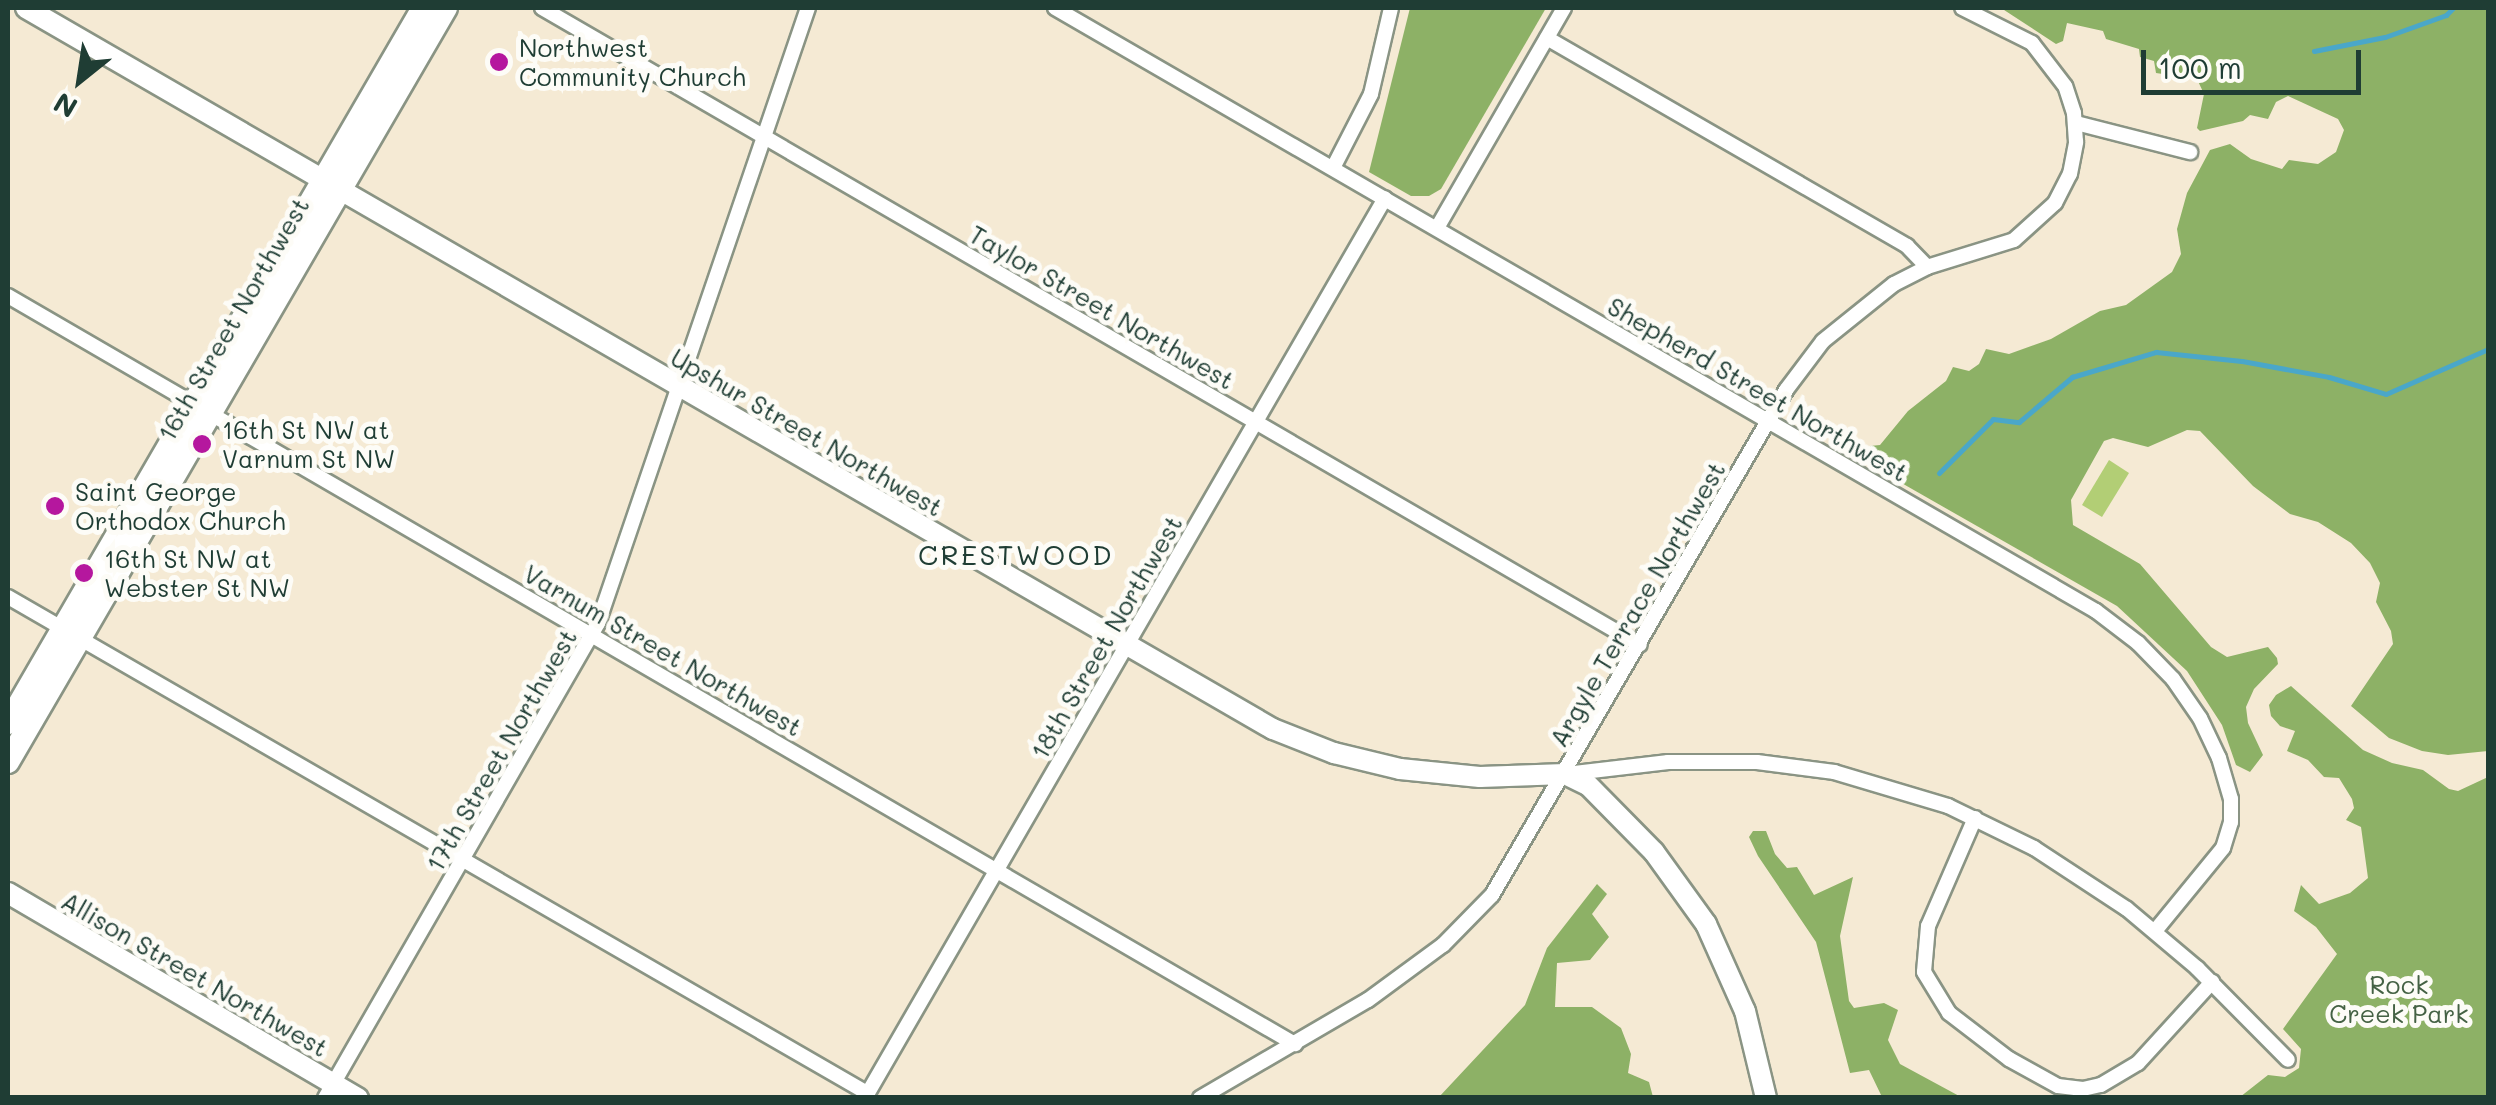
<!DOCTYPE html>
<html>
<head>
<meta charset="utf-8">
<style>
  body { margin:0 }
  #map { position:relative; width:2496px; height:1105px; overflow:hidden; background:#f5ead4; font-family:Mali,sans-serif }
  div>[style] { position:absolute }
  .green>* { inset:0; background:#b2ce75 }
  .forest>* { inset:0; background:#8db166 }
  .stream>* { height:5px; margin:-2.5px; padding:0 2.5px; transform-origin:2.5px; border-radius:2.5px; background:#4aa7c9 }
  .roads { filter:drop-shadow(2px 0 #8a9484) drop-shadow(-2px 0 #8a9484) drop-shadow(0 2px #8a9484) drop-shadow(0 -2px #8a9484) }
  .street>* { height:14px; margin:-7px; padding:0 7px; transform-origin:7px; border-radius:7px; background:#fff }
  .secondary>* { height:20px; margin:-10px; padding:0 10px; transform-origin:10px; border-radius:10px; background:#fff }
  .primary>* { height:22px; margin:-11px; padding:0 11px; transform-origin:11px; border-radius:11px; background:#fff }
  .dots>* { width:28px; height:28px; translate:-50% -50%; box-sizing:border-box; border:5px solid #fdfcf7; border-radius:50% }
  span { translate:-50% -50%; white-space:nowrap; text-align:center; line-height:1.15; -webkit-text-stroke:10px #fdfcf7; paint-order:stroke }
  .poi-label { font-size:25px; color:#1f3d34 }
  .left { translate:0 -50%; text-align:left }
  .street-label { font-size:25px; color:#1f3d34 }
  .park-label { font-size:25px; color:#446144 }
  .neighbourhood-label { font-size:28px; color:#1f3d34; letter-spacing:2.5px }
  .frame { position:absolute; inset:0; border:10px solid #1f3d34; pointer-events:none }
  .north { position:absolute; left:30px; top:30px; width:100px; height:100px; -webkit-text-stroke:8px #fdfcf7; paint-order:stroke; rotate:210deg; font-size:28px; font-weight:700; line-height:40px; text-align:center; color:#1f3d34 }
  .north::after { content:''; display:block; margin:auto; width:35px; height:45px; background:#1f3d34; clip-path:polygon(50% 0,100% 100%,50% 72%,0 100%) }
  .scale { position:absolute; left:2141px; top:50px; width:220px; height:45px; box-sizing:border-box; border:5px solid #1f3d34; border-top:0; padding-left:12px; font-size:30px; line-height:35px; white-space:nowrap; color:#1f3d34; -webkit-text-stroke:8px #fdfcf7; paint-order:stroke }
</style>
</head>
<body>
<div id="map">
  <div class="green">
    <i style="clip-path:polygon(2109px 460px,2129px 473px,2102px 517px,2082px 505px)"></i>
  </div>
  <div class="forest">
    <i style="clip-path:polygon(1410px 8px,1546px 8px,1441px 189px,1429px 196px,1411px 196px,1369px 172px)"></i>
    <i style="clip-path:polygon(2001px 8px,2488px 8px,2488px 751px,2448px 755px,2422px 751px,2389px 738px,2351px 706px,2393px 644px,2391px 631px,2376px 602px,2380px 583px,2370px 563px,2351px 543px,2318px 522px,2290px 514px,2253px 486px,2200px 431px,2187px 430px,2148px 447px,2113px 438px,2104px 441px,2071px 500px,2073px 525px,2140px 564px,2211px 647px,2227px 657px,2268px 647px,2277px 658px,2278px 664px,2254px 689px,2246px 707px,2248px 723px,2263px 755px,2250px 772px,2236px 765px,2222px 725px,2187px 671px,2117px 606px,1870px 465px,1870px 446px,1880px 445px,1908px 411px,1946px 381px,1953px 367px,1969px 371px,1979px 364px,1986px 349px,2009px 354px,2051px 339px,2100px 311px,2126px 305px,2172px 272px,2181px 254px,2177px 229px,2187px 193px,2210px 150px,2230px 144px,2251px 159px,2282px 169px,2289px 160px,2318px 164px,2336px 152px,2344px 130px,2338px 119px,2288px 96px,2276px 102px,2268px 119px,2250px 115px,2243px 121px,2200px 131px,2197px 128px,2204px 94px,2197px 79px,2156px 73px,2154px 61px,2140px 57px,2139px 49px,2106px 39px,2103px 31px,2067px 23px,2063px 41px,2056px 44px)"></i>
    <i style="clip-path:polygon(2291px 686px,2363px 750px,2392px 763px,2423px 770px,2449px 789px,2458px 791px,2488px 777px,2488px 1097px,2240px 1097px,2268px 1075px,2285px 1077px,2299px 1068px,2301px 1049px,2283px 1029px,2337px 954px,2316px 927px,2294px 911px,2301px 885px,2319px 904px,2350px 893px,2368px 878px,2361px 827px,2346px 820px,2354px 808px,2352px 799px,2339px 778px,2324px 777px,2308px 760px,2287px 751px,2295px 731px,2280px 726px,2271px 716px,2269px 705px,2276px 695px)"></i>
    <i style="clip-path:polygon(1753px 831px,1766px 831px,1775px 854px,1787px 868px,1797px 867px,1814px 895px,1853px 877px,1840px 936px,1849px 1001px,1854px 1008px,1884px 1003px,1898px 1010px,1888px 1040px,1900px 1064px,1961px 1097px,1882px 1097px,1869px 1070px,1850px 1073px,1816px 942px,1758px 856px,1749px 837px)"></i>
    <i style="clip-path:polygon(1597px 884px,1607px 894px,1592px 914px,1609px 937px,1590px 960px,1557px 963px,1555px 1007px,1592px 1007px,1621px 1028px,1631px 1054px,1628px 1073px,1649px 1082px,1653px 1097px,1439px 1097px,1525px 1005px,1547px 948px)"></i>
  </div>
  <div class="stream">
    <i style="left:2314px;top:51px;width:72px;rotate:-11.2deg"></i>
    <i style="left:2385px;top:37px;width:65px;rotate:-19.8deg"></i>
    <i style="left:2446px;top:15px;width:10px;rotate:-45deg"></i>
    <i style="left:1939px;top:473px;width:76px;rotate:-45deg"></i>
    <i style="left:1993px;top:419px;width:26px;rotate:7deg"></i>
    <i style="left:2019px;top:422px;width:70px;rotate:-40.3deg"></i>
    <i style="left:2072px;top:377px;width:88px;rotate:-16.6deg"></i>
    <i style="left:2156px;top:352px;width:86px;rotate:6deg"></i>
    <i style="left:2242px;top:361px;width:88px;rotate:10.4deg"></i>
    <i style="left:2329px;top:377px;width:59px;rotate:16.6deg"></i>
    <i style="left:2386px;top:394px;width:111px;rotate:-23.8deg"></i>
  </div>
  <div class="roads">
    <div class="street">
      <i style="left:542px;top:8px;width:1269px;rotate:30.12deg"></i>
      <i style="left:1055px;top:8px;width:1203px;rotate:30.08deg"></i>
      <i style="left:2096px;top:611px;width:53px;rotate:37.3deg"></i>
      <i style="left:2138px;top:643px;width:50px;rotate:45.8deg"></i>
      <i style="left:2173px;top:679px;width:47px;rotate:55.3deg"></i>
      <i style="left:2200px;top:718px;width:44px;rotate:64.6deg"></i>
      <i style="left:2219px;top:758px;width:43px;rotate:73.7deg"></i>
      <i style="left:2231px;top:799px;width:23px;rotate:90deg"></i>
      <i style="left:2231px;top:822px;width:27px;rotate:107deg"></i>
      <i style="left:2223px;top:848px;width:107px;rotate:129.3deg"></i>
      <i style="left:1547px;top:38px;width:416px;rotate:30deg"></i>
      <i style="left:1907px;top:246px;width:29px;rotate:46deg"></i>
      <i style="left:2076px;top:123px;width:118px;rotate:14.3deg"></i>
      <i style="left:1333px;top:168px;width:83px;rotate:-62.8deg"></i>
      <i style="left:1371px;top:94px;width:88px;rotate:-76.9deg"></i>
      <i style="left:1437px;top:228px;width:254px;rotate:-60deg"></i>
      <i style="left:8px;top:296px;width:1489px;rotate:30.17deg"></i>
      <i style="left:8px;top:597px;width:992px;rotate:30deg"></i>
      <i style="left:1566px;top:774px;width:103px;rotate:-6.7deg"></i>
      <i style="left:1668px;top:762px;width:89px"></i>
      <i style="left:1757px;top:762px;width:78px;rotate:7.4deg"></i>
      <i style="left:1834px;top:772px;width:119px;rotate:16.6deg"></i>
      <i style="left:1948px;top:806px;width:96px;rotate:26deg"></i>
      <i style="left:2034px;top:848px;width:111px;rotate:33.3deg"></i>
      <i style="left:2127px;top:909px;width:92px;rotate:40.1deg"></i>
      <i style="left:2197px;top:968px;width:129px;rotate:45.3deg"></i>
      <i style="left:1975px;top:818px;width:118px;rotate:113.5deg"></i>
      <i style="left:1928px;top:926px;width:46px;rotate:95deg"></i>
      <i style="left:1924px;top:972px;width:48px;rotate:58.6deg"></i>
      <i style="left:1949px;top:1013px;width:76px;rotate:37.5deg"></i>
      <i style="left:2009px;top:1059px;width:56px;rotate:28.9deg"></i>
      <i style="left:2058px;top:1086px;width:25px;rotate:7deg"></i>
      <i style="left:2083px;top:1089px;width:18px;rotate:-13deg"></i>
      <i style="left:2101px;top:1085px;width:43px;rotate:-30.7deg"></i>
      <i style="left:2138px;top:1063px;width:110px;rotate:-47.6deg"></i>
      <i style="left:325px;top:1098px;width:548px;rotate:-60.11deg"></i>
      <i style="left:598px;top:623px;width:650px;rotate:-71.15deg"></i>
      <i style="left:865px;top:1098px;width:1039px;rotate:-59.98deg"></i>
      <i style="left:1200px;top:1098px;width:194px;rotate:-30.3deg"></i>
      <i style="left:1368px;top:1000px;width:93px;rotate:-36.3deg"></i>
      <i style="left:1443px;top:945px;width:70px;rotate:-45.6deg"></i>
      <i style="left:1492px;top:895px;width:584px;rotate:-59.79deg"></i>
      <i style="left:1786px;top:390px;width:61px;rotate:-52.9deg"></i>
      <i style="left:1823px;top:341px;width:91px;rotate:-38.8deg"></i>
      <i style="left:1894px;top:284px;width:37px;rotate:-27deg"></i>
      <i style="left:1927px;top:267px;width:91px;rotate:-17.2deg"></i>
      <i style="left:2014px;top:240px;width:55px;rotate:-42.1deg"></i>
      <i style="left:2055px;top:203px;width:33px;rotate:-63deg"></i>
      <i style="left:2070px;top:174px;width:33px;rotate:-79deg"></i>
      <i style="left:2076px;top:142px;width:29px;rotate:-94deg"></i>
      <i style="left:2074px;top:113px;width:28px;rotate:-108deg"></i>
      <i style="left:2065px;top:86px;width:54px;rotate:-127.5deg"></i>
      <i style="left:2032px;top:43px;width:78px;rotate:-153.4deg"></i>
    </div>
    <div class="secondary">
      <i style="left:26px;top:8px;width:1440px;rotate:30.04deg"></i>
      <i style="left:1273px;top:729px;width:66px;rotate:21.5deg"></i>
      <i style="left:1334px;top:753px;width:68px;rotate:13.6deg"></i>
      <i style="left:1400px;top:769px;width:80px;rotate:5.7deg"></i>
      <i style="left:1480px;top:777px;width:85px;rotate:-2deg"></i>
      <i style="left:1565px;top:774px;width:25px;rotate:26deg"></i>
      <i style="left:1588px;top:785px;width:94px;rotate:45.4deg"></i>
      <i style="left:1654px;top:852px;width:89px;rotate:54.2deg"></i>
      <i style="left:1706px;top:924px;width:95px;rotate:65.9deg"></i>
      <i style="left:1745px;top:1011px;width:89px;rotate:76.4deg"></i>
      <i style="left:8px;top:893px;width:406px;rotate:30.4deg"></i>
    </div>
    <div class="primary">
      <i style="left:8px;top:723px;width:827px;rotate:-59.87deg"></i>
      <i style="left:8px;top:762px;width:872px;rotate:-59.85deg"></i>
    </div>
  </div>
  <div class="dots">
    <i style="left:499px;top:62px;background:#b5179e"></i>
    <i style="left:202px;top:444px;background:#b5179e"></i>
    <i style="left:55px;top:506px;background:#b5179e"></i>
    <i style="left:84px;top:573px;background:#b5179e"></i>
  </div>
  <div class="poi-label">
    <span class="left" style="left:519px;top:62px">Northwest<br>Community Church</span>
    <span class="left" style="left:222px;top:444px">16th St NW at<br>Varnum St NW</span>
    <span class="left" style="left:75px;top:506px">Saint George<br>Orthodox Church</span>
    <span class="left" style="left:104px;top:573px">16th St NW at<br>Webster St NW</span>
  </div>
  <div class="street-label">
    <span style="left:1102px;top:307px;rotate:30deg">Taylor Street Northwest</span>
    <span style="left:233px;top:319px;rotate:-60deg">16th Street Northwest</span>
    <span style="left:1758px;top:389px;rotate:30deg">Shepherd Street Northwest</span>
    <span style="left:807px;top:432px;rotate:30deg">Upshur Street Northwest</span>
    <span style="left:1637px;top:604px;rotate:-60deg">Argyle Terrace Northwest</span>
    <span style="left:1106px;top:637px;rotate:-60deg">18th Street Northwest</span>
    <span style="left:663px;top:650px;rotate:30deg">Varnum Street Northwest</span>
    <span style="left:501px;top:750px;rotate:-60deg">17th Street Northwest</span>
    <span style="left:195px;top:974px;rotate:30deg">Allison Street Northwest</span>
  </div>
  <div class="park-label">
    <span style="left:2399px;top:999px">Rock<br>Creek Park</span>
  </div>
  <div class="neighbourhood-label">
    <span style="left:1016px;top:554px">CRESTWOOD</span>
  </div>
  <div class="frame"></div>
  <div class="north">N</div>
  <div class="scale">100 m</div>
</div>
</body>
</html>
